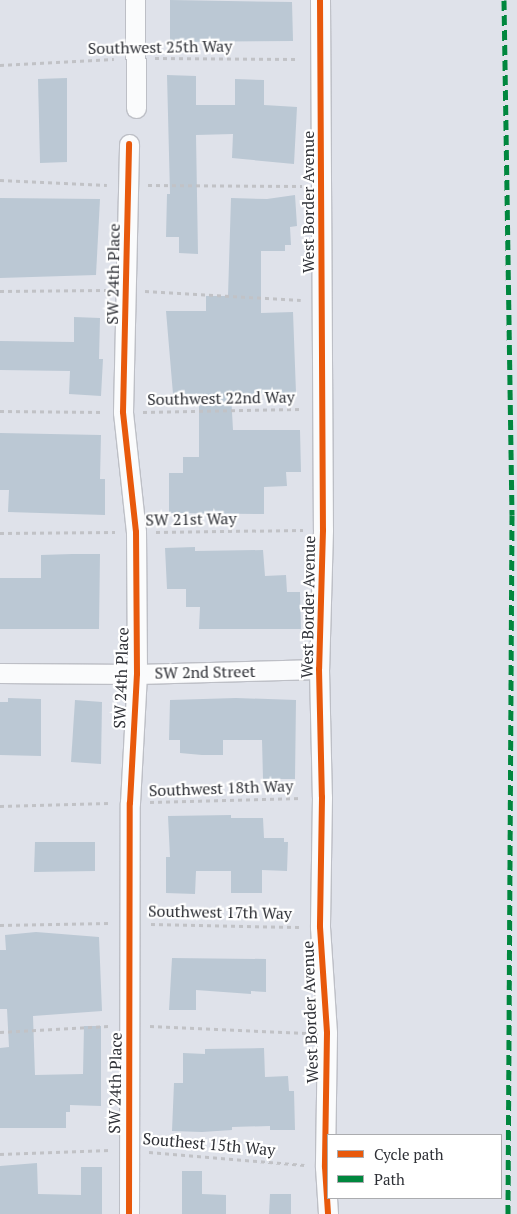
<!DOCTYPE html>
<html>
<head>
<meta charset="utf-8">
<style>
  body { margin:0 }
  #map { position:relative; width:517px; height:1214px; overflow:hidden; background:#dfe2ea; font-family:"PT Serif",serif }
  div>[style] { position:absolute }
  .building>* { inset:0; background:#bbc8d4 }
  .path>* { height:3px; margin-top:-1.5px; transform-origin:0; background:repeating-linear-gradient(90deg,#c1c2c6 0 4px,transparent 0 8px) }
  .roads { filter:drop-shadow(1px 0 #bdbfc6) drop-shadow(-1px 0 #bdbfc6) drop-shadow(0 1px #bdbfc6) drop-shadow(0 -1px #bdbfc6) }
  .street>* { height:19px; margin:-9.5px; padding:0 9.5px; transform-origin:9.5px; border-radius:9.5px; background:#fafbfc }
  .quiet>* { height:5px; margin-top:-2.5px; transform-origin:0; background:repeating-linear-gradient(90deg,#00873e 0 10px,transparent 0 15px) }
  .cycleway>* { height:6px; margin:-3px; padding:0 3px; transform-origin:3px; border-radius:3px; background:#e8590c }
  span { translate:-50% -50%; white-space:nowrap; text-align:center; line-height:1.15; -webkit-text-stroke:4.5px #fff; paint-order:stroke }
  .street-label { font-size:16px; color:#2e3036 }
  .legend { position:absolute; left:327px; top:1134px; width:175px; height:65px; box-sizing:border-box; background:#fff; border:1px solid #abacaf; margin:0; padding:6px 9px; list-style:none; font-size:15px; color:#2e3036 }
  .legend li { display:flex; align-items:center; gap:10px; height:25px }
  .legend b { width:25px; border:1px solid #abacaf }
</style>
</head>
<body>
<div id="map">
  <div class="building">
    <i style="clip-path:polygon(170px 0,292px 2px,293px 41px,170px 42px)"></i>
    <i style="clip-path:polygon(167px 75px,196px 76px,196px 105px,235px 105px,235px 79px,264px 80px,264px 105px,297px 107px,294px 164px,232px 158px,233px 134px,196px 135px,198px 254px,179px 253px,179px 237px,166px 237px,167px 194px,170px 194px)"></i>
    <i style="clip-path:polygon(67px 78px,67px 162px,40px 163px,38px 79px)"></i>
    <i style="clip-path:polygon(295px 195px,297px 226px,290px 227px,291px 245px,285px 245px,285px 251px,261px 251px,261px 313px,293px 312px,296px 393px,231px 394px,233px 430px,300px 430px,301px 472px,286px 472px,287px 486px,264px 487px,264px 514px,169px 513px,169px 473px,183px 473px,183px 457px,199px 457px,199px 394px,173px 394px,166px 311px,206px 311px,206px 296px,228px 296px,231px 198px,267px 199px)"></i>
    <i style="clip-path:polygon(0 198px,100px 199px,96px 275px,0 278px)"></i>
    <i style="clip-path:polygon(74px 317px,100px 318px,99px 359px,103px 359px,101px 396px,69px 394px,70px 371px,0 370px,0 341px,74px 342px)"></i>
    <i style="clip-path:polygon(0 433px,101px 435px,100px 479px,105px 479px,105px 515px,8px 512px,9px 490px,0 490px)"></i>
    <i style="clip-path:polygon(195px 547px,195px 551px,263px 550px,265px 576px,286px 575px,287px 592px,300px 592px,301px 629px,199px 629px,200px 607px,186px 607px,186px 589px,167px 589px,165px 548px)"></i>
    <i style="clip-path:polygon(72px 554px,100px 554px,99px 629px,0 629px,0 578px,41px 578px,41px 555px)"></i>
    <i style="clip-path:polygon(8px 698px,41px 699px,41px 756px,0 755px,0 702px,8px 702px)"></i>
    <i style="clip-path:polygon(236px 698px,296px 700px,295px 779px,263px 779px,262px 740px,223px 740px,223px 755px,202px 755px,180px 753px,180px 740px,169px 740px,170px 700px)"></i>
    <i style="clip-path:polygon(75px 700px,102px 702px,101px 764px,71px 762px)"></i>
    <i style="clip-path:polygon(231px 815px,231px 818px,263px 818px,264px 838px,284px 838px,284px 842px,288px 842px,287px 871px,262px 870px,262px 893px,231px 893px,231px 871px,196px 871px,195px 894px,166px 893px,166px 857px,170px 857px,168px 816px)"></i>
    <i style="clip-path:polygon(35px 842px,95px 842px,95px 871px,34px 872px)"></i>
    <i style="clip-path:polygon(36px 932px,99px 937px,102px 1011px,33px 1016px,35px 1075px,83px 1074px,84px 1026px,101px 1026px,101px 1106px,70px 1105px,70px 1112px,66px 1112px,66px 1128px,0 1128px,0 1048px,9px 1047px,7px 1009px,0 1009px,0 950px,6px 950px,5px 935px)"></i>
    <i style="clip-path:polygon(172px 958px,266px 959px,266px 992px,251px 991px,251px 994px,196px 990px,196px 1010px,169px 1010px)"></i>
    <i style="clip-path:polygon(264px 1048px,265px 1077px,288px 1076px,289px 1091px,294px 1091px,295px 1130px,270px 1130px,270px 1126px,232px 1127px,232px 1130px,202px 1132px,172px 1131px,174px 1083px,183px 1083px,183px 1053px,205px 1054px,205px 1049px)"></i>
    <i style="clip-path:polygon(37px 1163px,38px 1194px,81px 1195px,81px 1167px,102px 1167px,102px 1214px,0 1214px,0 1166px)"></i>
    <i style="clip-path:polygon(182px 1171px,202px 1171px,202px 1194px,226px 1195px,226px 1214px,182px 1214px)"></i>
    <i style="clip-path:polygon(270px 1194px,291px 1194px,291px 1214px,269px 1214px)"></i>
  </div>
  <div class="path">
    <i style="left:155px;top:58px;width:144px;rotate:0.4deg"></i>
    <i style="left:0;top:65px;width:114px;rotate:-3deg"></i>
    <i style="left:0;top:180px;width:107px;rotate:2.7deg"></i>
    <i style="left:148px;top:185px;width:154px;rotate:0.4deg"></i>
    <i style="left:0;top:291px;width:106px;rotate:-0.5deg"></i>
    <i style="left:145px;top:291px;width:156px;rotate:3.3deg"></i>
    <i style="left:0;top:411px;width:104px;rotate:0.6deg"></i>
    <i style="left:143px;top:412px;width:158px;rotate:-1.1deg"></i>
    <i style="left:156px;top:532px;width:147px;rotate:-0.8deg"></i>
    <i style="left:0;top:533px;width:115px;rotate:-0.5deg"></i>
    <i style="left:150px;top:802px;width:152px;rotate:-1.5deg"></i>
    <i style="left:0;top:806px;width:109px;rotate:-1.6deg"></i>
    <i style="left:151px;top:924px;width:148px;rotate:1.2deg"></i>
    <i style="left:0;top:925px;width:109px;rotate:-1.1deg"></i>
    <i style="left:150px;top:1026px;width:157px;rotate:2.6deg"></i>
    <i style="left:0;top:1032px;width:109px;rotate:-3.2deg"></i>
    <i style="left:149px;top:1152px;width:156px;rotate:4.8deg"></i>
    <i style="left:0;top:1154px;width:110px;rotate:-2.1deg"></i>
  </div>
  <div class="roads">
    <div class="street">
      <i style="left:135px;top:0;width:108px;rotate:89.5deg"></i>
      <i style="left:320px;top:0;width:530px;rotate:89.68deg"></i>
      <i style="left:323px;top:530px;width:139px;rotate:91.6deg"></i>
      <i style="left:319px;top:669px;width:128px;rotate:88.7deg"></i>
      <i style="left:322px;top:797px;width:130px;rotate:90.9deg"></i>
      <i style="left:320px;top:927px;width:106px;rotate:86.2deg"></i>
      <i style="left:327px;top:1033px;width:134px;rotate:90.9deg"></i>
      <i style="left:325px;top:1167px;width:47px;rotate:86.3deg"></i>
      <i style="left:0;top:673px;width:137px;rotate:0.4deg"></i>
      <i style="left:137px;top:674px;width:182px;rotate:-1.6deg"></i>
      <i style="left:129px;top:1214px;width:411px;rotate:-89.9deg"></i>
      <i style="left:130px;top:803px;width:129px;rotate:-86.9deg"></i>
      <i style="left:137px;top:674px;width:142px;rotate:-90.4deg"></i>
      <i style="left:136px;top:532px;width:121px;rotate:-96.2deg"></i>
      <i style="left:123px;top:412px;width:268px;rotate:-88.7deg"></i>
    </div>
  </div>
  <div class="quiet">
    <i style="left:504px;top:0;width:515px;rotate:89.11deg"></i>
    <i style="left:512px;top:515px;width:699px;rotate:90.33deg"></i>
  </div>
  <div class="cycleway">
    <i style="left:320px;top:0;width:530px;rotate:89.68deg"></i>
    <i style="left:323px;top:530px;width:139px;rotate:91.6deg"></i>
    <i style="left:319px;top:669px;width:128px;rotate:88.7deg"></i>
    <i style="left:322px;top:797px;width:130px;rotate:90.9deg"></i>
    <i style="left:320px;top:927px;width:106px;rotate:86.2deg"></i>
    <i style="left:327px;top:1033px;width:134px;rotate:90.9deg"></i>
    <i style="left:325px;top:1167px;width:47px;rotate:86.3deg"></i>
    <i style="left:129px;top:1214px;width:411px;rotate:-89.9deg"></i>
    <i style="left:130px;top:803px;width:129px;rotate:-86.9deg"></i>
    <i style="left:137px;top:674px;width:142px;rotate:-90.4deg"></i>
    <i style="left:136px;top:532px;width:121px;rotate:-96.2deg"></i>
    <i style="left:123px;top:412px;width:268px;rotate:-88.7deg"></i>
  </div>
  <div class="street-label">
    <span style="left:160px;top:47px;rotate:-1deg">Southwest 25th Way</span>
    <span style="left:308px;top:202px;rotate:-90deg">West Border Avenue</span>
    <span style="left:113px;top:274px;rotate:-89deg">SW 24th Place</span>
    <span style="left:221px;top:398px;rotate:-1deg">Southwest 22nd Way</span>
    <span style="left:191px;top:519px;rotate:-1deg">SW 21st Way</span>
    <span style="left:308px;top:607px;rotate:-89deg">West Border Avenue</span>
    <span style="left:205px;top:672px;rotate:-1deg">SW 2nd Street</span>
    <span style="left:121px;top:678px;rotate:-88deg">SW 24th Place</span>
    <span style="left:221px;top:788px;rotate:-2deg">Southwest 18th Way</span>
    <span style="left:220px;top:912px;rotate:1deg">Southwest 17th Way</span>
    <span style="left:310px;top:1012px;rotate:-92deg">West Border Avenue</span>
    <span style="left:115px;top:1083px;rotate:-89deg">SW 24th Place</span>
    <span style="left:209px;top:1144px;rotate:5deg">Southest 15th Way</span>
  </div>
  <ul class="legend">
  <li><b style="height:6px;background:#e8590c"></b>Cycle path</li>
  <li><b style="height:6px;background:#00873e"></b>Path</li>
  </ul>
</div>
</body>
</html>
